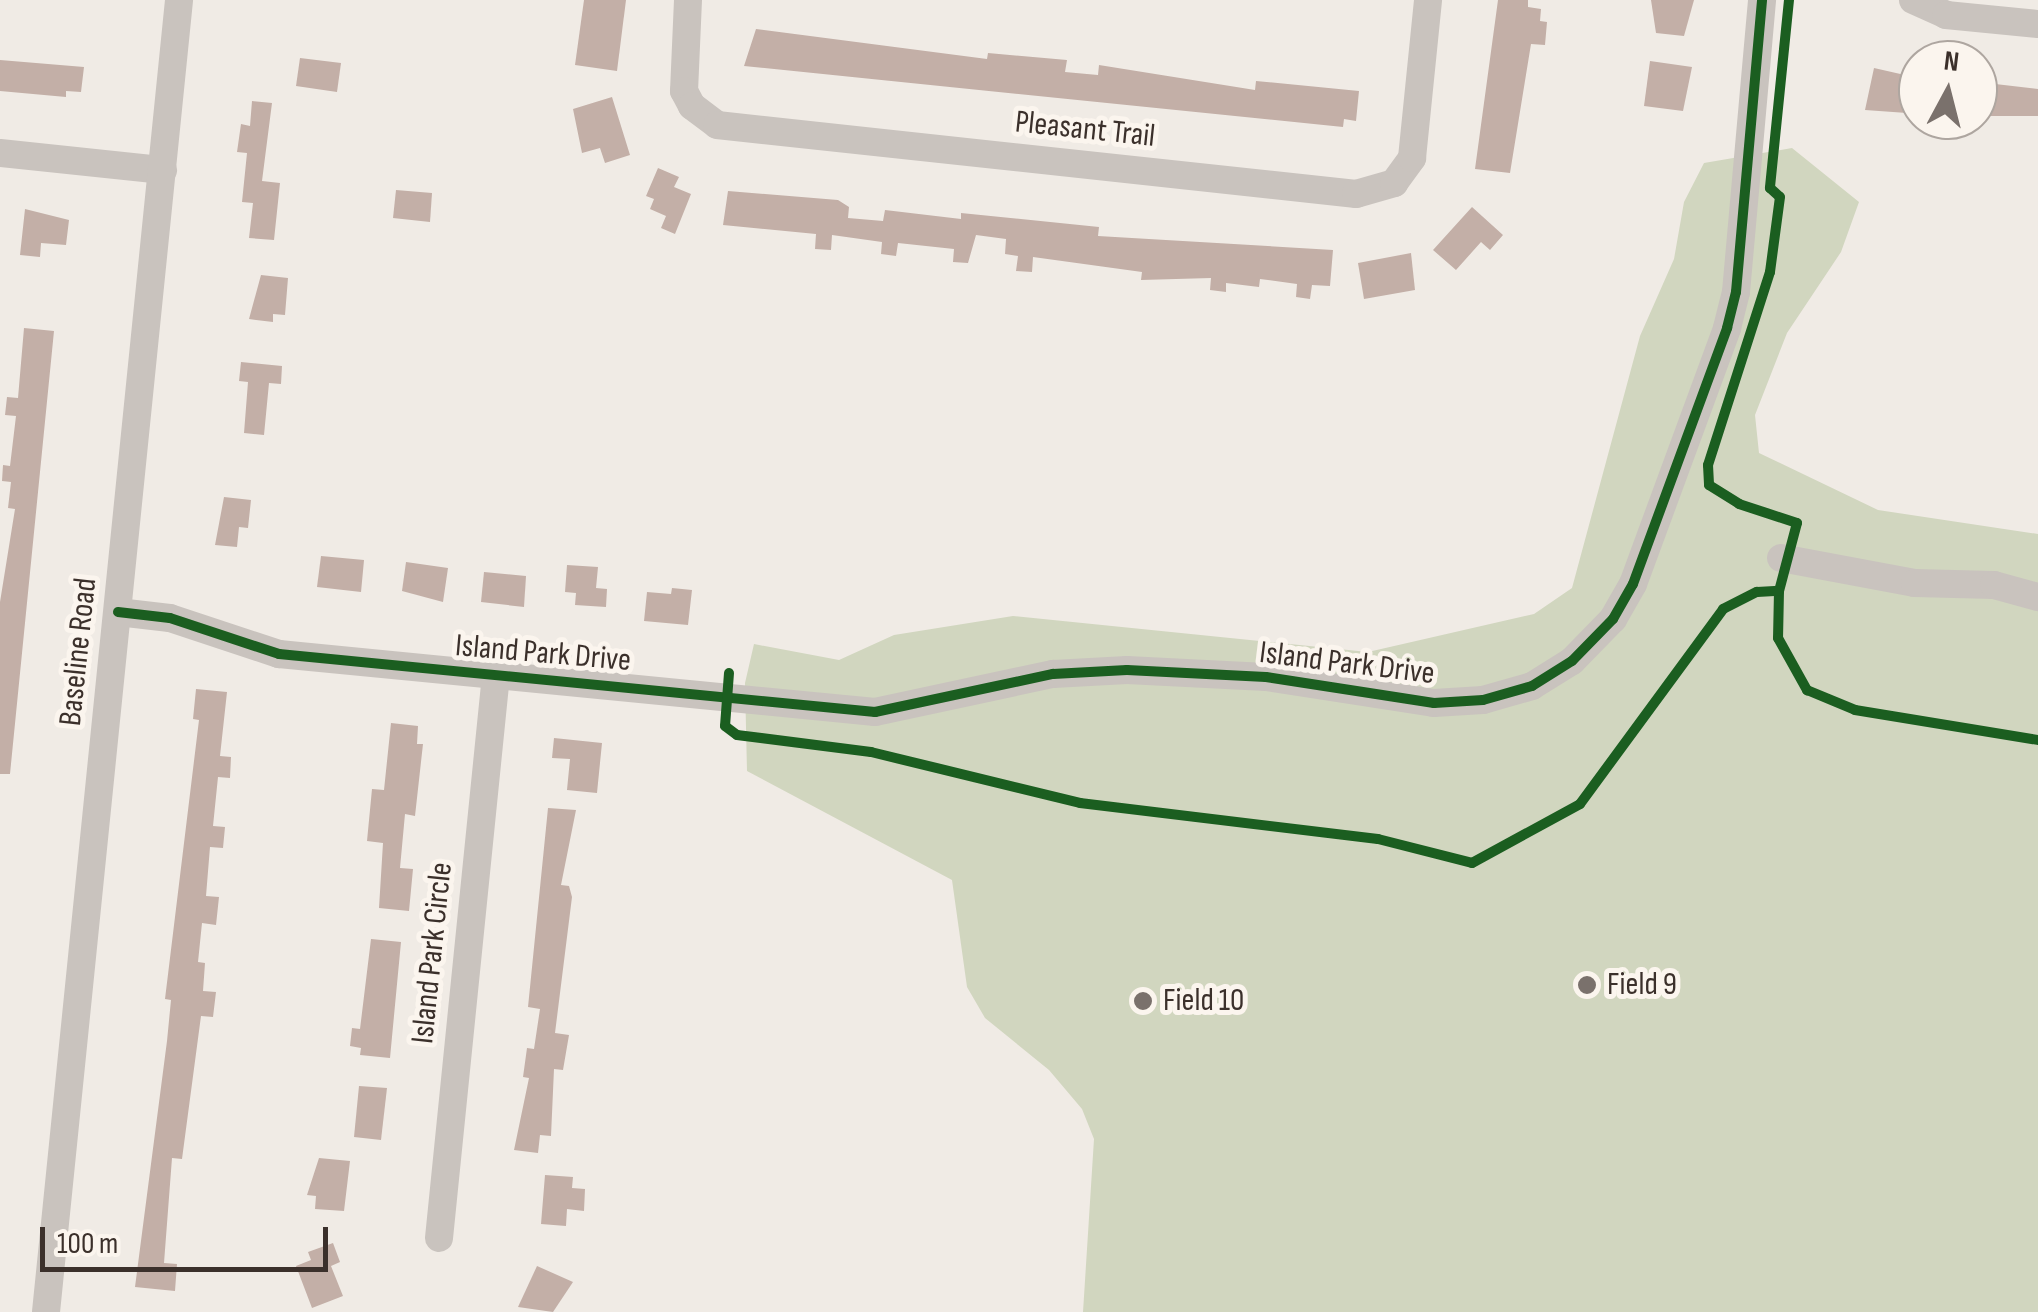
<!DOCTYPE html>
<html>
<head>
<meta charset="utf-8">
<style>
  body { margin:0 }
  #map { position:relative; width:2038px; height:1312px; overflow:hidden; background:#f0ebe5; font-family:"Sofia Sans Condensed",sans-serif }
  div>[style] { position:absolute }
  .green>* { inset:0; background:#d1d6bf }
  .building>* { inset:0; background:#c3afa7 }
  .minor>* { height:28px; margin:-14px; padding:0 14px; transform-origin:14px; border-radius:14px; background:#c9c3be }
  .cycleway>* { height:10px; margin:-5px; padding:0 5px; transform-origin:5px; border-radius:5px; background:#1b5e20 }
  .dots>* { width:28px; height:28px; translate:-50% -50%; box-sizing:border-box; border:5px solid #fbf5ee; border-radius:50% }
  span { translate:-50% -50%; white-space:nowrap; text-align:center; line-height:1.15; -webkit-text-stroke:10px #fbf5ee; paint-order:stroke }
  .street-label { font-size:32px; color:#3b302b }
  .poi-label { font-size:32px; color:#3b302b }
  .left { translate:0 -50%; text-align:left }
  .north { position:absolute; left:1898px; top:40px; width:100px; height:100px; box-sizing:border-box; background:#fbf5ee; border:2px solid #aea6a0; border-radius:50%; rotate:7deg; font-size:28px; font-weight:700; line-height:40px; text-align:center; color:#3b302b }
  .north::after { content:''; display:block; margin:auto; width:35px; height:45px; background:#7a716c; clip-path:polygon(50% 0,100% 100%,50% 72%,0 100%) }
  .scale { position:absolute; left:40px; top:1227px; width:288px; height:45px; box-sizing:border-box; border:5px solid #3b302b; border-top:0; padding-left:12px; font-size:30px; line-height:35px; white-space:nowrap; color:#3b302b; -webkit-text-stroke:8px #fbf5ee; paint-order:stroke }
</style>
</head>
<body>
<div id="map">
  <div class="green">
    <i style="clip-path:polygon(1792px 148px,1859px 202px,1841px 252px,1787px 333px,1755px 415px,1759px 453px,1878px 510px,2038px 534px,2038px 1312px,1083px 1312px,1094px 1139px,1082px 1109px,1049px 1070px,985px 1018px,967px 987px,952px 880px,747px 771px,745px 683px,754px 644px,839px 660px,894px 635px,1013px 616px,1368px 652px,1534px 614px,1572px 588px,1640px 336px,1674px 259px,1684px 202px,1704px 163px)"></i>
  </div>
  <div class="building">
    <i style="clip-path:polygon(584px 0,626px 0,617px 71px,575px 65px)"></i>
    <i style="clip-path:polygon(1498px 0,1528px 0,1528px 7px,1541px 9px,1540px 21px,1547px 22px,1545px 45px,1531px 44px,1510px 173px,1475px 169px)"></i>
    <i style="clip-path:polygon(1651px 0,1694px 0,1684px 36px,1656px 33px)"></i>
    <i style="clip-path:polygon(756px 29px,987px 59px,988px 53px,1067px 60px,1065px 72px,1098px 75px,1099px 65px,1255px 90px,1256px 81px,1359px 91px,1356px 121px,1344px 119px,1343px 127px,744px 66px)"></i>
    <i style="clip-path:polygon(300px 58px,341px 63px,337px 92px,296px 86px)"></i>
    <i style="clip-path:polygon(0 60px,84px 67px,81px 92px,66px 91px,66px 97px,0 91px)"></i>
    <i style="clip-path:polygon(1650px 61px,1692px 67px,1683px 111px,1644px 106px)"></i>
    <i style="clip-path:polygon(1874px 68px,1918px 78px,1918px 105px,1909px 103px,1907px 113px,1865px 110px)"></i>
    <i style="clip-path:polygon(1978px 82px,2038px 89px,2038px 116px,1978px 116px)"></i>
    <i style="clip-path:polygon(612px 97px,630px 155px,605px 163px,600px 148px,582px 153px,573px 109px)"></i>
    <i style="clip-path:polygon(252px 101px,272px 103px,262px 181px,280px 183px,274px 240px,249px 238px,253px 203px,242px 202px,247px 153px,237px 152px,241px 124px,250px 126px)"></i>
    <i style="clip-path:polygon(658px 168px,679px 177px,674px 187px,691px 194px,675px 234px,661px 228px,666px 216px,650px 209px,654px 199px,646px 196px)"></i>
    <i style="clip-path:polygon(396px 190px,432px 193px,430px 222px,393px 218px)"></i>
    <i style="clip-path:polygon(728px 191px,838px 200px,849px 207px,848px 218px,883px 221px,885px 210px,961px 219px,961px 213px,1099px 227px,1098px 236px,1333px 250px,1330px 286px,1312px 285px,1310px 299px,1296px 297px,1297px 284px,1260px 279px,1259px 287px,1226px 283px,1226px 292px,1210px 290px,1211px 278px,1141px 280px,1142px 272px,1033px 257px,1032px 272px,1016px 271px,1018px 256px,1005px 254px,1006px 239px,976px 235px,968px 263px,953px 262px,954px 249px,898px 243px,896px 256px,881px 254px,882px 242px,832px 235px,831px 250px,815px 249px,816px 234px,723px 225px)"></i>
    <i style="clip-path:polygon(1472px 207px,1503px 235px,1490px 250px,1481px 242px,1456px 270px,1433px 250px)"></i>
    <i style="clip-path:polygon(25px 209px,69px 220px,66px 245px,41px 243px,40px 257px,20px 255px)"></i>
    <i style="clip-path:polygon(1411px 253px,1415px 290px,1364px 299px,1358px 263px)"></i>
    <i style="clip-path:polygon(261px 275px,288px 278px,285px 315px,273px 314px,273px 322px,249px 319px)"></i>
    <i style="clip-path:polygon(24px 328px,54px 331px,10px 774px,0 774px,0 602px,15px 509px,8px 508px,11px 482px,2px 481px,3px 465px,10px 466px,16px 416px,5px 415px,7px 397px,18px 398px)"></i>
    <i style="clip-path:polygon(241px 362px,282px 366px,281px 384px,269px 383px,264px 435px,244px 433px,248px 382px,239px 381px)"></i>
    <i style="clip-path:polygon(224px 497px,251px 500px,248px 528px,239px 527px,237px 547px,215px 545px)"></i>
    <i style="clip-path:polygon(321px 556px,364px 560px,361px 592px,317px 587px)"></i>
    <i style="clip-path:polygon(406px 562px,448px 568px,443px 602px,402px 591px)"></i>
    <i style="clip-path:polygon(567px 565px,598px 567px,596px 588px,607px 589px,606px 607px,575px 605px,576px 593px,565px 592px)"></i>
    <i style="clip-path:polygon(484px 572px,526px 576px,524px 607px,481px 602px)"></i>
    <i style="clip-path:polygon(672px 588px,692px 590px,688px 625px,644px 621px,647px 592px,671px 594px)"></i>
    <i style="clip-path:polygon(196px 689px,227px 692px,220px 756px,231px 757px,230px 778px,218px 777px,213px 826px,225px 827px,223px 848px,210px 847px,206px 896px,219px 897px,216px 925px,202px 923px,198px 962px,205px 963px,203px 991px,216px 992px,213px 1017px,201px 1016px,182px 1159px,172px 1158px,164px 1263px,177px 1264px,175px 1291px,135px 1287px,167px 1041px,171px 1000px,165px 999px,199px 720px,193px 719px)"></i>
    <i style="clip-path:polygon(391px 723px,418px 726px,417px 744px,423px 744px,415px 816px,405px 814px,400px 868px,413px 869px,409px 911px,379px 908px,383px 843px,367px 841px,372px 789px,384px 790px)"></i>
    <i style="clip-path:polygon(554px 738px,602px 743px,597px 793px,567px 790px,570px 759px,552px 758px)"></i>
    <i style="clip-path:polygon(548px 808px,576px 810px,561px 885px,569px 886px,572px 897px,555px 1033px,569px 1035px,563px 1070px,554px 1069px,551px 1136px,540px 1135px,538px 1153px,514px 1150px,529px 1078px,523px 1077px,527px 1048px,534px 1049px,540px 1009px,528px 1007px)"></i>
    <i style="clip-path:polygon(371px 939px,401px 942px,390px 1058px,360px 1055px,361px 1048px,350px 1046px,352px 1028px,360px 1029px)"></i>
    <i style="clip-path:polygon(359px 1086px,387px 1088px,381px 1140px,354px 1137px)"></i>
    <i style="clip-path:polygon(319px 1158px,350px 1161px,344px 1211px,315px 1209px,316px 1196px,307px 1195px)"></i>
    <i style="clip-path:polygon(545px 1175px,573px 1177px,572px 1188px,585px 1189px,584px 1211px,567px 1209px,566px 1226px,541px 1224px)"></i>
    <i style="clip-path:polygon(333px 1243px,340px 1262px,331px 1266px,343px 1296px,312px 1308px,296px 1266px,311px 1260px,308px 1252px)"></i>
    <i style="clip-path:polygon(537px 1266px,573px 1282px,553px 1312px,518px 1307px)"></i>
  </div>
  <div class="minor">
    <i style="left:688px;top:0;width:91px;rotate:92.5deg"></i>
    <i style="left:684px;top:91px;width:17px;rotate:62deg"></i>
    <i style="left:692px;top:106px;width:31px;rotate:37deg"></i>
    <i style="left:717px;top:125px;width:643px;rotate:6.16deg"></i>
    <i style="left:1356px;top:194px;width:40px;rotate:-16deg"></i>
    <i style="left:1394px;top:183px;width:31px;rotate:-54deg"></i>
    <i style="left:1412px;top:158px;width:159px;rotate:-84.2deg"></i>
    <i style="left:1913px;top:0;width:36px;rotate:24deg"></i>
    <i style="left:1946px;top:15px;width:92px;rotate:5.6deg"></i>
    <i style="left:0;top:153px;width:164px;rotate:6deg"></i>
    <i style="left:1781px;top:558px;width:136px;rotate:10.6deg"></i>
    <i style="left:1915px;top:583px;width:79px;rotate:1.5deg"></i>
    <i style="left:1994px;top:585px;width:46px;rotate:15.3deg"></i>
    <i style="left:118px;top:612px;width:52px;rotate:6.6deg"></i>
    <i style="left:170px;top:618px;width:115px;rotate:18.3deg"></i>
    <i style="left:279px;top:654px;width:599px;rotate:5.56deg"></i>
    <i style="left:875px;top:712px;width:182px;rotate:-12.1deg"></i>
    <i style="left:1053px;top:674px;width:74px;rotate:-3.1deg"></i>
    <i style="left:1127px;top:670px;width:139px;rotate:2.9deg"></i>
    <i style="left:1266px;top:677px;width:170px;rotate:8.8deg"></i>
    <i style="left:1434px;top:703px;width:49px;rotate:-3.5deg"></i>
    <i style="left:1483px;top:700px;width:51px;rotate:-15.9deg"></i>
    <i style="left:1532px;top:686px;width:47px;rotate:-32deg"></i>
    <i style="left:1572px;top:661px;width:59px;rotate:-45.7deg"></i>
    <i style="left:1613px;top:619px;width:40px;rotate:-60.3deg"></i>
    <i style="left:1633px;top:584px;width:273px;rotate:-69.8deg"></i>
    <i style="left:1727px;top:328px;width:37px;rotate:-76deg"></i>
    <i style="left:1736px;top:292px;width:293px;rotate:-84.9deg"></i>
    <i style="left:439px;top:1238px;width:566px;rotate:-84.22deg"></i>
    <i style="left:46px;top:1312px;width:1319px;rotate:-84.21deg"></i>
  </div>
  <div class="cycleway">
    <i style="left:1789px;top:0;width:189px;rotate:95.8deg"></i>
    <i style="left:1770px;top:188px;width:13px;rotate:42deg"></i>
    <i style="left:1780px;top:197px;width:76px;rotate:97.6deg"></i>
    <i style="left:1770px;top:272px;width:203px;rotate:107.8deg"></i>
    <i style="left:1708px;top:465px;width:20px;rotate:87deg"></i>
    <i style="left:1709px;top:485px;width:36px;rotate:32deg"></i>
    <i style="left:1739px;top:504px;width:61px;rotate:18.1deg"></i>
    <i style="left:1797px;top:523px;width:70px;rotate:104.8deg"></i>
    <i style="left:1779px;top:591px;width:47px;rotate:91.2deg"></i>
    <i style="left:1778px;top:638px;width:60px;rotate:60.9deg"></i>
    <i style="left:1807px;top:690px;width:52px;rotate:22.6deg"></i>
    <i style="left:1855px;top:710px;width:185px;rotate:9.3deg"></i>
    <i style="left:118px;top:612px;width:52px;rotate:6.6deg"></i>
    <i style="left:170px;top:618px;width:115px;rotate:18.3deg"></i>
    <i style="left:279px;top:654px;width:599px;rotate:5.56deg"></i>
    <i style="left:875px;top:712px;width:182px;rotate:-12.1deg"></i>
    <i style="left:1053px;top:674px;width:74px;rotate:-3.1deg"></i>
    <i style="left:1127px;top:670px;width:139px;rotate:2.9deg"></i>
    <i style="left:1266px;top:677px;width:170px;rotate:8.8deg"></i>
    <i style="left:1434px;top:703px;width:49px;rotate:-3.5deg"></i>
    <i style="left:1483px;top:700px;width:51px;rotate:-15.9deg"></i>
    <i style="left:1532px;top:686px;width:47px;rotate:-32deg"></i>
    <i style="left:1572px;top:661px;width:59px;rotate:-45.7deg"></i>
    <i style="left:1613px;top:619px;width:40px;rotate:-60.3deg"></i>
    <i style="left:1633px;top:584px;width:273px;rotate:-69.8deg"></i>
    <i style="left:1727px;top:328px;width:37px;rotate:-76deg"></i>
    <i style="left:1736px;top:292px;width:293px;rotate:-84.9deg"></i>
    <i style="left:729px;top:673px;width:53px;rotate:94.3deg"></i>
    <i style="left:725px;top:726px;width:15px;rotate:37deg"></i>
    <i style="left:737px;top:735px;width:135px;rotate:7.2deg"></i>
    <i style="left:871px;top:752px;width:215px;rotate:13.7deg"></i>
    <i style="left:1080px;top:803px;width:300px;rotate:6.9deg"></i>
    <i style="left:1378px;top:839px;width:97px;rotate:14.3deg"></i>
    <i style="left:1472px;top:863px;width:123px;rotate:-28.6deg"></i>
    <i style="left:1580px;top:804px;width:242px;rotate:-53.7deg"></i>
    <i style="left:1723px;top:609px;width:38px;rotate:-27deg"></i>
    <i style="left:1757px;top:592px;width:22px;rotate:-3deg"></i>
  </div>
  <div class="dots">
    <i style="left:1587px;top:985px;background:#7a716c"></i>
    <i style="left:1143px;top:1001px;background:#7a716c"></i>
  </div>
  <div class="street-label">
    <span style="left:1085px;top:130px;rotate:6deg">Pleasant Trail</span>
    <span style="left:79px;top:652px;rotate:-84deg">Baseline Road</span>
    <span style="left:543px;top:654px;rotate:5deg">Island Park Drive</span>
    <span style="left:1347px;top:664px;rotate:7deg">Island Park Drive</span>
    <span style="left:433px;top:953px;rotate:-84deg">Island Park Circle</span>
  </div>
  <div class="poi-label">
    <span class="left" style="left:1607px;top:985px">Field 9</span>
    <span class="left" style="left:1163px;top:1001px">Field 10</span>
  </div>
  <div class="north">N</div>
  <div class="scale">100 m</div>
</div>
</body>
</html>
